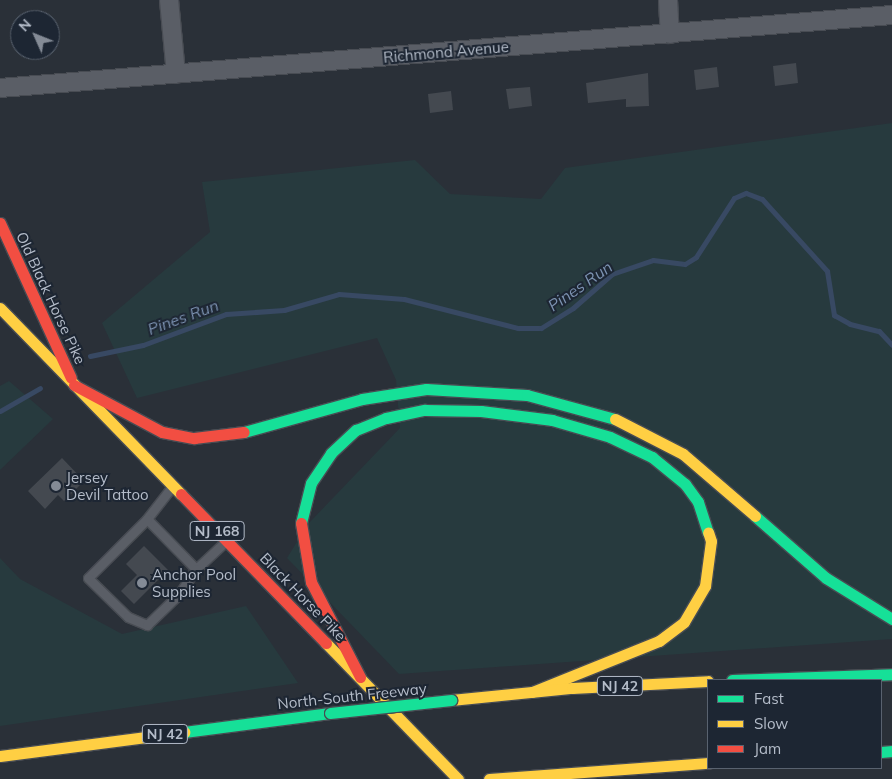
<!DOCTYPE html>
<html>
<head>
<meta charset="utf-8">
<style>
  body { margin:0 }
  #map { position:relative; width:892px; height:779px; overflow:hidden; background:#2a3038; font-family:Mulish,sans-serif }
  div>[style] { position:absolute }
  .green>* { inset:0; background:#273a3e }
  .stream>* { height:5px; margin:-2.5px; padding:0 2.5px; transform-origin:2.5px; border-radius:2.5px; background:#384963 }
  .building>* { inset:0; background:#444950 }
  .roads { filter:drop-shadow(1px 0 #484c53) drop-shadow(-1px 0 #484c53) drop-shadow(0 1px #484c53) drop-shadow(0 -1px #484c53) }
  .lane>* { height:9px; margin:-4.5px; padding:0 4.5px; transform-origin:4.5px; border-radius:4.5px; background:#5a5e66 }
  .street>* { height:18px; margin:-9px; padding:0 9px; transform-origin:9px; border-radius:9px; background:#5a5e66 }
  .fast>* { height:11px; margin:-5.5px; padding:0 5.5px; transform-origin:5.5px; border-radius:5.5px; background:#16e098 }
  .slow>* { height:11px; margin:-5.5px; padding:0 5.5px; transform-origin:5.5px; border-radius:5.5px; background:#ffcf43 }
  .jam>* { height:11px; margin:-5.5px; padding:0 5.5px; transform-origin:5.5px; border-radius:5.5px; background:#f24e42 }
  .bridges { filter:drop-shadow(1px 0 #474c53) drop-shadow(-1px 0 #474c53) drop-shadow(0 1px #474c53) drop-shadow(0 -1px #474c53) }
  .fast-bridge>* { height:11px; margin:-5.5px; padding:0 5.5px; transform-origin:5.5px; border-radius:5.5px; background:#16e098 }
  .dots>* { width:14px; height:14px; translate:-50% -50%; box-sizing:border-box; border:2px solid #1d2633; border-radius:50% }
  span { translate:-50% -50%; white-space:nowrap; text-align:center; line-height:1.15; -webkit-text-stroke:4px #1d2633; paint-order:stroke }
  .shield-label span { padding:1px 4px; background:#1d2633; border:1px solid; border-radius:4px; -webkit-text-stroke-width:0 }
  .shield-label { font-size:14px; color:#b4bcc9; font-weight:700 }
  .street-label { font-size:15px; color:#b4bcc9 }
  .poi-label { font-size:15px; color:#b4bcc9 }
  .left { translate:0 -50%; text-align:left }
  .water-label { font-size:16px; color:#7c92b1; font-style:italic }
  .legend { position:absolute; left:707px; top:679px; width:175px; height:90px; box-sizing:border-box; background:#1d2633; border:1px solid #59626f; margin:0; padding:6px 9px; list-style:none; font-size:15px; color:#b4bcc9 }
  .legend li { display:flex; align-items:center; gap:10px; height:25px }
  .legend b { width:25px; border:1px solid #59626f }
  .north { position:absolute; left:10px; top:10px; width:50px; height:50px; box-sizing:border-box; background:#1d2633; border:1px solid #59626f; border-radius:50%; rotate:314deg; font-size:14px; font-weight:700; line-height:20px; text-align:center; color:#b4bcc9 }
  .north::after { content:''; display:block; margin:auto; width:18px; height:22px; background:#848b96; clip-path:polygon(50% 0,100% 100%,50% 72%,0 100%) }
</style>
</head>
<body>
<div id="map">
  <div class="green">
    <i style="clip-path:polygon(892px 123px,892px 639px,399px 674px,287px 558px,308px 524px,400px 428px,396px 380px,377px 338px,137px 398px,102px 323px,210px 232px,202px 182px,415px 160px,450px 194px,541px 199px,565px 168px)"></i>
    <i style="clip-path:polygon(9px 381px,53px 419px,0 470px,0 386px)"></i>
    <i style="clip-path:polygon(0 558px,20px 579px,122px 634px,246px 606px,298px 683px,0 726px)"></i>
  </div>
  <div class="stream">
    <i style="left:90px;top:356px;width:54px;rotate:-11.7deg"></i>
    <i style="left:143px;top:345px;width:89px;rotate:-20.5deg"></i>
    <i style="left:226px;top:314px;width:58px;rotate:-3.9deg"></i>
    <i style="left:284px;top:310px;width:57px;rotate:-16.2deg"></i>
    <i style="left:339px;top:294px;width:65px;rotate:4.4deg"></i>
    <i style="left:404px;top:299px;width:118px;rotate:14.3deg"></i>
    <i style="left:518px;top:328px;width:23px"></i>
    <i style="left:541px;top:328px;width:38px;rotate:-32deg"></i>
    <i style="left:573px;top:308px;width:52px;rotate:-41.1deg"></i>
    <i style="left:612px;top:274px;width:43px;rotate:-18.9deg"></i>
    <i style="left:653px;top:260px;width:32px;rotate:7deg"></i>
    <i style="left:685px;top:264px;width:13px;rotate:-32deg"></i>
    <i style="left:696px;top:257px;width:70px;rotate:-57.2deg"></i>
    <i style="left:734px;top:198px;width:13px;rotate:-23deg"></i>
    <i style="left:746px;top:193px;width:17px;rotate:21deg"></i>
    <i style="left:762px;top:199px;width:97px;rotate:47.9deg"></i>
    <i style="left:827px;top:271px;width:45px;rotate:81deg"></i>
    <i style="left:834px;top:315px;width:18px;rotate:29deg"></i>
    <i style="left:850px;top:324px;width:30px;rotate:14deg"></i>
    <i style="left:879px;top:331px;width:19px;rotate:47deg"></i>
    <i style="left:0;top:411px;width:46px;rotate:-29.9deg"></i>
  </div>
  <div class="building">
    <i style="clip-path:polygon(796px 63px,798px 83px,775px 86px,773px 66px)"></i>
    <i style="clip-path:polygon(717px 67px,719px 87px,696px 90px,694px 70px)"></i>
    <i style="clip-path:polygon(648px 73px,649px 106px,626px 107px,626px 99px,588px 103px,586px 83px)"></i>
    <i style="clip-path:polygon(530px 87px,532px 106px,509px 109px,506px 89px)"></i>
    <i style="clip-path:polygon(451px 91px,453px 110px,430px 113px,428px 94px)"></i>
    <i style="clip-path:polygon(62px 458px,84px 481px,64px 501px,58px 495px,45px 509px,28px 491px)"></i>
    <i style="clip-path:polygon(144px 546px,168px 570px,134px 604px,121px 591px,137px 575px,126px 564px)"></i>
  </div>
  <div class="roads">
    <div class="lane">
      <i style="left:171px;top:488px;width:39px;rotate:128deg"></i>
      <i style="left:147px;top:519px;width:70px;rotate:45.6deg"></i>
      <i style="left:196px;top:569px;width:40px;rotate:-43deg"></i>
      <i style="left:147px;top:519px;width:83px;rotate:135deg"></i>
      <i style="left:88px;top:578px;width:56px;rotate:44.3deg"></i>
      <i style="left:128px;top:617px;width:21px;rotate:23deg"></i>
      <i style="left:147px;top:625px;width:45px;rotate:-44.1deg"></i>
      <i style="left:179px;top:594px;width:30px;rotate:-56deg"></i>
    </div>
    <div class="street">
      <i style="left:169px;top:0;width:74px;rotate:84.6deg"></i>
      <i style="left:668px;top:0;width:34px;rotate:87deg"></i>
      <i style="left:0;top:88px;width:895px;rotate:-4.68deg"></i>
    </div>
    <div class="fast">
      <i style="left:244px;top:432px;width:123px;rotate:-15.6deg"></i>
      <i style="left:362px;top:399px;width:65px;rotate:-8.9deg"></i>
      <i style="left:426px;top:389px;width:101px;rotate:3.4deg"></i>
      <i style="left:527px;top:395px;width:91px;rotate:15.3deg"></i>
      <i style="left:755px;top:516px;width:94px;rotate:41.1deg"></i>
      <i style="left:826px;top:578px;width:78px;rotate:31.8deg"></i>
      <i style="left:301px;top:523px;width:41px;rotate:-76deg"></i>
      <i style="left:311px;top:483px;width:36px;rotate:-56deg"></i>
      <i style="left:331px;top:453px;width:34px;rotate:-43deg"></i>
      <i style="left:356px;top:430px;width:32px;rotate:-22deg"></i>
      <i style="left:386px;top:418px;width:40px;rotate:-12deg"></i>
      <i style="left:425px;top:410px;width:56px;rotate:1deg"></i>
      <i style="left:481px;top:411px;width:72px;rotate:7.2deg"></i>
      <i style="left:552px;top:420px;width:60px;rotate:16.3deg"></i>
      <i style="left:610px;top:437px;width:47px;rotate:25.5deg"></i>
      <i style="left:652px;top:457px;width:43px;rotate:39.3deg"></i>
      <i style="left:685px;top:484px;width:22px;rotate:54deg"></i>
      <i style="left:698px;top:502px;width:32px;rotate:72deg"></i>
      <i style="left:732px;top:680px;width:160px;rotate:-2.1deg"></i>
      <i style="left:184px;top:732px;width:147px;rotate:-7.4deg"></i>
      <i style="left:881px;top:752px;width:11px;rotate:-5deg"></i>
    </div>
    <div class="slow">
      <i style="left:0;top:308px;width:260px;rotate:45.8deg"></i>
      <i style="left:615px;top:419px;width:76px;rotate:27.2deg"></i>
      <i style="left:683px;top:454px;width:95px;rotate:40.7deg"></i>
      <i style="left:326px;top:643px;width:190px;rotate:45.9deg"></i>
      <i style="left:532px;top:692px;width:137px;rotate:-21.9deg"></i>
      <i style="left:659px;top:641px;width:31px;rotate:-37deg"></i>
      <i style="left:684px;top:622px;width:42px;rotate:-59.7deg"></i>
      <i style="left:705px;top:586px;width:45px;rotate:-82.4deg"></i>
      <i style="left:711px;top:541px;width:9px;rotate:-108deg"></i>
      <i style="left:451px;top:700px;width:122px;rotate:-5.7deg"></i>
      <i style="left:572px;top:688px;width:136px;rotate:-2.9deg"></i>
      <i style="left:0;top:756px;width:186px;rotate:-7.4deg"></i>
      <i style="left:489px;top:779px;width:220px;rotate:-4.2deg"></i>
    </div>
    <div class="jam">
      <i style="left:0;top:223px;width:170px;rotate:65.4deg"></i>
      <i style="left:74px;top:385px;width:100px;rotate:28.1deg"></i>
      <i style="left:162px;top:432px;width:33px;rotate:11deg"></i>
      <i style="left:194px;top:438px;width:50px;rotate:-6.8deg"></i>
      <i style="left:181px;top:494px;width:208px;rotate:45.8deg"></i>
      <i style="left:301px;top:523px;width:60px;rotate:80.4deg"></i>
      <i style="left:311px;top:582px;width:107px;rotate:62.7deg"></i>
    </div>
  </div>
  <div class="bridges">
    <div class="fast-bridge">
      <i style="left:330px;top:713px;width:122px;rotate:-6.1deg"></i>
    </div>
  </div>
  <div class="dots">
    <i style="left:56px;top:486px;background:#848b96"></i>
    <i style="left:142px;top:583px;background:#848b96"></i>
  </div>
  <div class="shield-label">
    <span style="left:217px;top:531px">NJ 168</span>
    <span style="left:620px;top:686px">NJ 42</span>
    <span style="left:165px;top:734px">NJ 42</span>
  </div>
  <div class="street-label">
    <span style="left:446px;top:52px;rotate:-5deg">Richmond Avenue</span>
    <span style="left:51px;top:298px;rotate:65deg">Old Black Horse Pike</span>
    <span style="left:303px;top:597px;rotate:46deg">Black Horse Pike</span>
    <span style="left:352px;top:696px;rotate:-6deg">North-South Freeway</span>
  </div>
  <div class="poi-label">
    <span class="left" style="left:66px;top:486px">Jersey<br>Devil Tattoo</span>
    <span class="left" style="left:152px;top:583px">Anchor Pool<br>Supplies</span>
  </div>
  <div class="water-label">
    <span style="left:580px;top:286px;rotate:-35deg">Pines Run</span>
    <span style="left:183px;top:317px;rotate:-20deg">Pines Run</span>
  </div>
  <ul class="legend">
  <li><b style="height:6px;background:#16e098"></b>Fast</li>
  <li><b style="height:6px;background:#ffcf43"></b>Slow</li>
  <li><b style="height:6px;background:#f24e42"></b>Jam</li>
  </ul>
  <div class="north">N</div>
</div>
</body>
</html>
